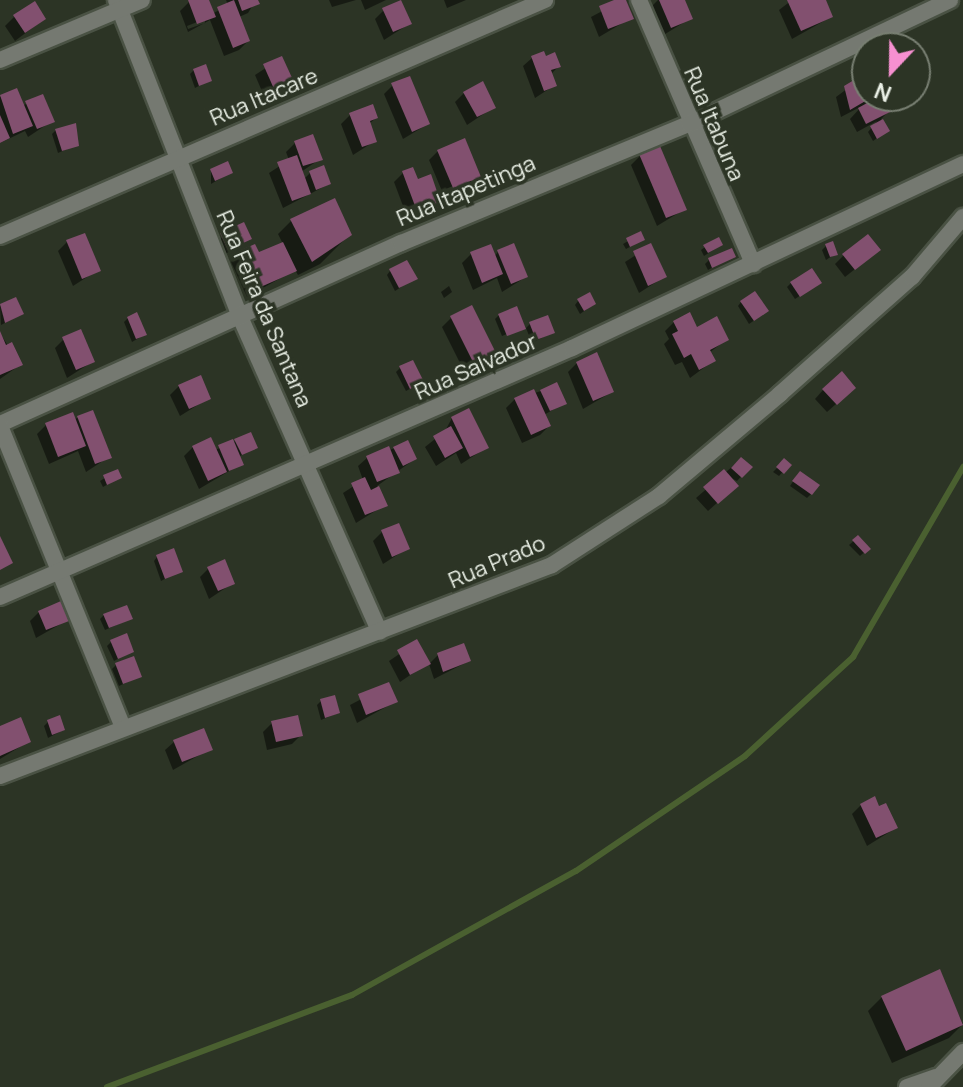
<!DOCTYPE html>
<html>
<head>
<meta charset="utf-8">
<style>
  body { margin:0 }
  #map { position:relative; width:963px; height:1087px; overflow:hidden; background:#2c3425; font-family:Manrope,sans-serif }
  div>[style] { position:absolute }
  .shadow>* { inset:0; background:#0007 }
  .stream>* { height:6px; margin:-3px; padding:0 3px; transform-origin:3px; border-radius:3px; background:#4a6030 }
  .building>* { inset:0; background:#82506f }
  .roads { filter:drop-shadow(2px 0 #4a5244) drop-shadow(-2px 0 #4a5244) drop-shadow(0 2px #4a5244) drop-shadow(0 -2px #4a5244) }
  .minor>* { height:16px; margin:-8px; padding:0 8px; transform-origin:8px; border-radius:8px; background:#757971 }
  span { translate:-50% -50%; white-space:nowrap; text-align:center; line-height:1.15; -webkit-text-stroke:7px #2c3425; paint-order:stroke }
  .street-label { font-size:22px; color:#e9efe5 }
  .north { position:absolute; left:851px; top:32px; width:80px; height:80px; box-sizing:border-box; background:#2c3425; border:2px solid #787f72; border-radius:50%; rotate:202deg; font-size:22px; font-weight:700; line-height:32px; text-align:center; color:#e9efe5 }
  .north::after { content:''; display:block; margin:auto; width:28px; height:36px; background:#f690d0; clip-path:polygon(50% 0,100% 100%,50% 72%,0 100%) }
</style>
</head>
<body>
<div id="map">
  <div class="shadow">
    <i style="clip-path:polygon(evenodd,207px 0,212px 14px,228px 5px,226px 0,256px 0,248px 13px,239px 17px,248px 41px,239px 50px,224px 56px,210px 20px,188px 32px,180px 11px,189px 2px,207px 0,205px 19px,205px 23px,188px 29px,187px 26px,205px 19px)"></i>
    <i style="clip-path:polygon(329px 0,356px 0,332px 7px)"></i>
    <i style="clip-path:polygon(361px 0,386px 0,365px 10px)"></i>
    <i style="clip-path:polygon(444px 0,466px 0,447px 8px)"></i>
    <i style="clip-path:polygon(623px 0,631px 18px,599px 37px,591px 17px)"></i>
    <i style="clip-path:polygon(658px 0,683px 0,691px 18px,662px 36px,650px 8px)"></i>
    <i style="clip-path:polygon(792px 0,824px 0,831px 17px,792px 39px,779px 10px)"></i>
    <i style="clip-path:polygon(384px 10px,409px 24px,384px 40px,375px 19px)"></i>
    <i style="clip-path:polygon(14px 17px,44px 19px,15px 41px,5px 26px)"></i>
    <i style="clip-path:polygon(554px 55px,558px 67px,551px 74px,555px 85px,535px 98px,523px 66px,532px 58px)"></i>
    <i style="clip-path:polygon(281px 58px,291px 80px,264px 96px,255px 75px)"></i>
    <i style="clip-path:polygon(194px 70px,210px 80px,195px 88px,190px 74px)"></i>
    <i style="clip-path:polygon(859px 80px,867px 96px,874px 96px,866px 105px,891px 109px,881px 119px,887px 131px,873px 141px,868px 132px,877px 121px,857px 132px,850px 119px,862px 106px,841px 117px,836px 97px)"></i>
    <i style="clip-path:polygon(393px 85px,428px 124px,403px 139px,384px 94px)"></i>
    <i style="clip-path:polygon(16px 90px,22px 106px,42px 96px,52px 121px,28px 137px,25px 131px,0 143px,0 97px)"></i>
    <i style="clip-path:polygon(464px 93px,494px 107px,467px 125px,455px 102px)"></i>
    <i style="clip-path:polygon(350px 115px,376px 118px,369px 124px,375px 141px,353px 155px,341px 124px)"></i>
    <i style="clip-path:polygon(56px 130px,76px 145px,58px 153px,52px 134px)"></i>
    <i style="clip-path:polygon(295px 143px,320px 159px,301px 172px,304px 179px,310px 173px,329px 184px,283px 208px,269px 173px,289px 160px,286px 152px)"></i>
    <i style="clip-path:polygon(evenodd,438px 151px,479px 176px,444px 196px,429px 160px,438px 151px,471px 179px,471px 183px,445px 194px,443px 190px,471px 179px)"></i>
    <i style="clip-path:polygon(640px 156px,685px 209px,657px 226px,631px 165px)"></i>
    <i style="clip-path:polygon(211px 171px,231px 172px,211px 184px)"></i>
    <i style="clip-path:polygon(403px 173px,440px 205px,431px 214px,409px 222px,394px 182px)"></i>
    <i style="clip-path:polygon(292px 220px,350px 234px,320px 264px,298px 275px,295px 270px,247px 297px,231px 262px,240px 253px,258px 255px,283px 244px,278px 234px)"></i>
    <i style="clip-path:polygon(243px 224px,250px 239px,219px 258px,212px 244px)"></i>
    <i style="clip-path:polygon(640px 234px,643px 240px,626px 249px,623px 244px)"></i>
    <i style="clip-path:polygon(67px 242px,98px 270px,73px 286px,58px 251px)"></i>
    <i style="clip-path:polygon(721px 245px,704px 256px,701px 250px,705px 247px)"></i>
    <i style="clip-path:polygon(650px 246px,664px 277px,639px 293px,625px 262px)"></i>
    <i style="clip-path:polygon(826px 246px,835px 254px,826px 260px,822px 250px)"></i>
    <i style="clip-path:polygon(498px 252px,526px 277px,502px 292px,497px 278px,473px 290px,462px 263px,471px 254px,494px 257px)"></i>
    <i style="clip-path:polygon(844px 255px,869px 258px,845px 277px,835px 264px)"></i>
    <i style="clip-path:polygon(733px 256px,708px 270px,705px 264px,709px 260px)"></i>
    <i style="clip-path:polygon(390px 271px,415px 278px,395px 291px,387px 275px)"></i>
    <i style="clip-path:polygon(791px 283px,815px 286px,795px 299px,787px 287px)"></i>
    <i style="clip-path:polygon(449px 286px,452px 292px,444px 298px,441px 292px)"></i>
    <i style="clip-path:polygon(15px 299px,22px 314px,1px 325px,0 306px)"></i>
    <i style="clip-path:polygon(578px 301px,594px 304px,580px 314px,575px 305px)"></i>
    <i style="clip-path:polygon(741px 302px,762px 315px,749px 324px,738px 306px)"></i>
    <i style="clip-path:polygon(499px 315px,522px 328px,502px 336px,495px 319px)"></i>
    <i style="clip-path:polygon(128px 318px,144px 335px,132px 342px,124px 322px)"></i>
    <i style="clip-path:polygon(451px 318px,496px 356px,466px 375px,442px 327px)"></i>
    <i style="clip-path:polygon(674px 322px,727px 339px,709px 353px,713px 361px,690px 378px,682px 362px,675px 365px,664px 344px,669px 339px,665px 331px)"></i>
    <i style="clip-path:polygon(530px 324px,553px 332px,532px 343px,526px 328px)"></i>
    <i style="clip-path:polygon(0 333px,20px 365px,0 379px)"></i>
    <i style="clip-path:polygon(64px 339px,92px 362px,67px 378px,55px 348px)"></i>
    <i style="clip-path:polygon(577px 363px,612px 392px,583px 409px,568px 372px)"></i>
    <i style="clip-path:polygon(400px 368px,417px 385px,406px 391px,396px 372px)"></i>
    <i style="clip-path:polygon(179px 386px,209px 398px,180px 416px,170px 395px)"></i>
    <i style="clip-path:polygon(823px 390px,845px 396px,827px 412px,815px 399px)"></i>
    <i style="clip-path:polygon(541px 391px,564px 403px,544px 415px,549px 426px,540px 435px,522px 443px,506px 408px,515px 399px)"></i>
    <i style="clip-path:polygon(78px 418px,109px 457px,86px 472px,78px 451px,49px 464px,37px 434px,46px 425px)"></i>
    <i style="clip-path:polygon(452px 418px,486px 448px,461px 464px,456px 453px,436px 466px,425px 447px,445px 431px)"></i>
    <i style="clip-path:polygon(250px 435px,255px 448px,238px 457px,241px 464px,199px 489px,184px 456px,193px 447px,215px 450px)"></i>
    <i style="clip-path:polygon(395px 448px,415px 459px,377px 486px,385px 505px,356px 523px,343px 493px,363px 480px,358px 466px,367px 458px)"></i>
    <i style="clip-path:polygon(741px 459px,750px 467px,737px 481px,729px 477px,727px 494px,708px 511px,696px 498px)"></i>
    <i style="clip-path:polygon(784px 461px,789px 465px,779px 476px,773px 472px)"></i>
    <i style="clip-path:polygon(116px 471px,119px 478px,103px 487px,100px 481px)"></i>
    <i style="clip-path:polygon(796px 477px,811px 494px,807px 498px,790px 486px)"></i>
    <i style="clip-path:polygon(382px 532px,408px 548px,383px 564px,373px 541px)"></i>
    <i style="clip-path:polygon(857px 538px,868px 549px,860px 556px,849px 545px)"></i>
    <i style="clip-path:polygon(157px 557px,180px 571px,161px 581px,154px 561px)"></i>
    <i style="clip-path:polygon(209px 568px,233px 583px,209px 599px,200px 577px)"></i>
    <i style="clip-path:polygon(39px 612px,66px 621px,36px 638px,30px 621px)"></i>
    <i style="clip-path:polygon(104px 615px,130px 619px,105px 630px,100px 619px)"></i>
    <i style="clip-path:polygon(111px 642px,132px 651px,114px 661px,107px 646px)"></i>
    <i style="clip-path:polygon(417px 642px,428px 663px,400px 682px,389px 661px)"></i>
    <i style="clip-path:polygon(438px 655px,469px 661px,434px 679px,429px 664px)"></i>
    <i style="clip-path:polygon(116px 665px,140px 676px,119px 686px,112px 669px)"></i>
    <i style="clip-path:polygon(388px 685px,395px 702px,357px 723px,350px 705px)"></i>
    <i style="clip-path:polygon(321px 701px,338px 713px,321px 720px,317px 705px)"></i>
    <i style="clip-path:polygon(48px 722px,63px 730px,48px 738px,44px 726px)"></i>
    <i style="clip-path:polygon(272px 723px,301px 735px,292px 744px,267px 750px,263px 732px)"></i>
    <i style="clip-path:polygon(0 729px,28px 742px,0 759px)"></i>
    <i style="clip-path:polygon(174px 742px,210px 749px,173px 770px,165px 750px)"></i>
    <i style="clip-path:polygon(861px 805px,879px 808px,896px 828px,867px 846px,852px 814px)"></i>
    <i style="clip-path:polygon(939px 972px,963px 1024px,949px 1038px,892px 1063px,868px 1011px,882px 997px)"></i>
  </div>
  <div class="stream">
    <i style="left:107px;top:1087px;width:262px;rotate:-20.6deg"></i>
    <i style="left:352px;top:995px;width:256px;rotate:-29deg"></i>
    <i style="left:576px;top:871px;width:204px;rotate:-34.2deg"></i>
    <i style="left:745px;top:756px;width:147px;rotate:-42.5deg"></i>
    <i style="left:853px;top:657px;width:220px;rotate:-59.9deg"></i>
  </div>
  <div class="building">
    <i style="clip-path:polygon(188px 0,209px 0,216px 17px,197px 24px)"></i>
    <i style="clip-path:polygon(234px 0,250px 41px,233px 48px,217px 7px)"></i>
    <i style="clip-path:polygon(238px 0,258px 0,260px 4px,242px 11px)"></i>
    <i style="clip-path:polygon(401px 0,412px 24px,393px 32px,382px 8px)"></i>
    <i style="clip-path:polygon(614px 0,626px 0,634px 19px,608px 29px,599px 6px)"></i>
    <i style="clip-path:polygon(659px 0,685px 0,693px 19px,671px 28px)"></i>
    <i style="clip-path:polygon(787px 0,826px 0,833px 17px,801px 31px)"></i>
    <i style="clip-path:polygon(35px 1px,46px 19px,25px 33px,13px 15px)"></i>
    <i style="clip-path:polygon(544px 51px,546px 56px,555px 52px,561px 67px,551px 70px,557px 86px,544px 91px,531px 56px)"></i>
    <i style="clip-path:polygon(282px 56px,293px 80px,274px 89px,263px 64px)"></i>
    <i style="clip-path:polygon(206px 64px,212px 81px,199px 86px,193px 69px)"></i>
    <i style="clip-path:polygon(410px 76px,430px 124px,412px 132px,391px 83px)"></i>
    <i style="clip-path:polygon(859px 77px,867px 96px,874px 96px,850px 110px,844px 86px)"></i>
    <i style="clip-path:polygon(483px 81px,496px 108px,477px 117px,463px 92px)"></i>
    <i style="clip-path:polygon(17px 88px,33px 126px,13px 134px,0 95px)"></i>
    <i style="clip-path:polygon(43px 94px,55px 122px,37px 129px,25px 101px)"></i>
    <i style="clip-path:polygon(880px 96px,886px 96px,894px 110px,866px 124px,858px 108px)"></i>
    <i style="clip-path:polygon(373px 104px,378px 118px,370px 121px,377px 142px,362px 147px,349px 113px)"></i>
    <i style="clip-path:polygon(0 115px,10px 138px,0 143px)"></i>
    <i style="clip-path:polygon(883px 119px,890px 131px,877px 139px,870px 126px)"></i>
    <i style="clip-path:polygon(76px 123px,79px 146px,62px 151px,55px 129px)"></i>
    <i style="clip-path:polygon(313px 134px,323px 160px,303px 166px,294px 141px)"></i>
    <i style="clip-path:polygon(465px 138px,481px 177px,453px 188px,437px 150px)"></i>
    <i style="clip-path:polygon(660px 146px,687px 210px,666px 218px,639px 154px)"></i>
    <i style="clip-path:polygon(297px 155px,311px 194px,292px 201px,277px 162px)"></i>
    <i style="clip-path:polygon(228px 161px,233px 173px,215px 181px,210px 169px)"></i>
    <i style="clip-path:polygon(324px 165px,331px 184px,316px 190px,309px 171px)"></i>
    <i style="clip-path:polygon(413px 167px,418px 179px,431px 174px,442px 206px,418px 214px,402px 171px)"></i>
    <i style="clip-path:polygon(335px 198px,352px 235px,312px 262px,290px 219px)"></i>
    <i style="clip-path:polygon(244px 222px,252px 239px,228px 250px,220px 233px)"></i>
    <i style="clip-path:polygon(641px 231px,645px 240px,630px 247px,626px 238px)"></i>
    <i style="clip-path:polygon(85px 233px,101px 271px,82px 279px,66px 240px)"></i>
    <i style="clip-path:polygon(868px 234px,881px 250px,855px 270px,842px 254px)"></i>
    <i style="clip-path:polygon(719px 237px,723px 245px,708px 253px,703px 245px)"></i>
    <i style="clip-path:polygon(833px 241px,838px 255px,830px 257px,825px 244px)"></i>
    <i style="clip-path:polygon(283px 242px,297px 271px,256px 289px,239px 251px,255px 244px,259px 252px)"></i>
    <i style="clip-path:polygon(514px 243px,528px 277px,511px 284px,497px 250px)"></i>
    <i style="clip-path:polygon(651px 243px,667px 277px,648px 286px,633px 251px)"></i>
    <i style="clip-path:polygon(491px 244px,503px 274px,482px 283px,470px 252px)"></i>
    <i style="clip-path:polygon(732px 248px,736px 257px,712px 268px,708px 258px)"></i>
    <i style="clip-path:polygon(407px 260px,418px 279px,399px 288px,389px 269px)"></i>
    <i style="clip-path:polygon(812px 268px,822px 283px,800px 297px,790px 282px)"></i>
    <i style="clip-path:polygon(755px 291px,769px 311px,754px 321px,740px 301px)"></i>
    <i style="clip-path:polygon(590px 292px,596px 304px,584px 311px,577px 299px)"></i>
    <i style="clip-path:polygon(16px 297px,24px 314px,5px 323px,0 304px)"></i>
    <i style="clip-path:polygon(472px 305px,498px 357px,476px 368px,450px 316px)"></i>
    <i style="clip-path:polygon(517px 306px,526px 329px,507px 336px,498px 314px)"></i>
    <i style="clip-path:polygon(137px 312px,147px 335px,136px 339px,127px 317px)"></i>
    <i style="clip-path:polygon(690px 312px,697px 327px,717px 316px,729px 340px,710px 350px,716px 361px,699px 370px,691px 354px,684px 358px,672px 334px,678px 331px,673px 321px)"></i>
    <i style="clip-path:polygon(548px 315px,555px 333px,536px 340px,529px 322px)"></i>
    <i style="clip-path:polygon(81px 329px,95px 362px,76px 370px,62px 337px)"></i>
    <i style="clip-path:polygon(0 331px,6px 345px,12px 342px,23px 365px,0 375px)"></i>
    <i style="clip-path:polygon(597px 352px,614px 392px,593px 401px,576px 362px)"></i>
    <i style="clip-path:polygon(413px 360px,424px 382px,410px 389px,399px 366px)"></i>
    <i style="clip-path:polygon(842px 371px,856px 388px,837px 405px,822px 389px)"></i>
    <i style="clip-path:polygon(201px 375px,211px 399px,189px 409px,178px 385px)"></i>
    <i style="clip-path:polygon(557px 382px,567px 404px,550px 411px,540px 390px)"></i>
    <i style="clip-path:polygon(534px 389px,551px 426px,531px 435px,514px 398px)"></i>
    <i style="clip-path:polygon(469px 408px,489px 448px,470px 457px,451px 417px)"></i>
    <i style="clip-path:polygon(93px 410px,112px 458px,95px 464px,77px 416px)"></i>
    <i style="clip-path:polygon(73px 412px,86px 446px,58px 457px,45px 423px)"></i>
    <i style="clip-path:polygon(451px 426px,463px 448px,445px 458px,433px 436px)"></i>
    <i style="clip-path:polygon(251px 432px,258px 448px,242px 455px,234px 439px)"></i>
    <i style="clip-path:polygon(211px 437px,227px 472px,208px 481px,192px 446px)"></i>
    <i style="clip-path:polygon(233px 439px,244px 465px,229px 471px,218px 445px)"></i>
    <i style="clip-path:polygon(408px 440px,417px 459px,403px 466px,393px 447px)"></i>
    <i style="clip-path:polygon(389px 446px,400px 473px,377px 482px,366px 456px)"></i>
    <i style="clip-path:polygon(741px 457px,753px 467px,742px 478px,731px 468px)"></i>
    <i style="clip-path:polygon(784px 458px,792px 465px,784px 474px,776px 467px)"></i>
    <i style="clip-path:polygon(118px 469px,122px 478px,107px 485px,103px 475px)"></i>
    <i style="clip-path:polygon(724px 469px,739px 486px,718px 504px,703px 487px)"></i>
    <i style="clip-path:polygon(800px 471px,820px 485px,812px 495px,792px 481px)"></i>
    <i style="clip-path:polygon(365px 477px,371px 490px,379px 486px,388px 506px,365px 515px,351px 483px)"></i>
    <i style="clip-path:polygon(399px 523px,410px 549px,392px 557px,381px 530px)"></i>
    <i style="clip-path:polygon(858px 535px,871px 549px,865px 554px,852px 540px)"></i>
    <i style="clip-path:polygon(0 536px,13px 563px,0 570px)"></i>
    <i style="clip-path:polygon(174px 548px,183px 572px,165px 579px,156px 555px)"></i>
    <i style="clip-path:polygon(225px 559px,235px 584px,218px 591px,207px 567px)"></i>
    <i style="clip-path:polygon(61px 601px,69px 621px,46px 630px,38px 611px)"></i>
    <i style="clip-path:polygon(127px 605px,133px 619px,109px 628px,103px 614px)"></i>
    <i style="clip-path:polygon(127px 633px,134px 652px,118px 659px,110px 640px)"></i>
    <i style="clip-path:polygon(417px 639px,431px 664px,410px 675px,397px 650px)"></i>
    <i style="clip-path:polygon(464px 643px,471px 661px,443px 672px,437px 653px)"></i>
    <i style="clip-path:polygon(134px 656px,142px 677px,123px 684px,115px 663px)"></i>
    <i style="clip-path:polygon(389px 682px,398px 702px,366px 715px,358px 694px)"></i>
    <i style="clip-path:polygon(335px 695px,340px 713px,325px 718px,320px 699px)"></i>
    <i style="clip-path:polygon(60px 715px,65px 730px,52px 735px,47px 720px)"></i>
    <i style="clip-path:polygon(298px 715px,303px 736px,276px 742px,271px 721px)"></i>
    <i style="clip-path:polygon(21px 717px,31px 742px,0 756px,0 726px)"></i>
    <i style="clip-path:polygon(204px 728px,213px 750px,182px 762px,173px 740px)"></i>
    <i style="clip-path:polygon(875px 796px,879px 806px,886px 803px,898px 828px,876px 838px,860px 804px)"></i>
    <i style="clip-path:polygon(940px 969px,963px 1025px,906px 1051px,881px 996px)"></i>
  </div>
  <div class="roads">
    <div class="minor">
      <i style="left:116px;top:0;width:343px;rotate:68.6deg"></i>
      <i style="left:241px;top:319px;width:342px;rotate:66.1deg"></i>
      <i style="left:639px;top:0;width:288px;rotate:66.6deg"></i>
      <i style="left:0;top:60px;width:154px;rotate:-22.9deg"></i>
      <i style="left:0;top:236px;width:594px;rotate:-23.41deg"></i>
      <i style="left:0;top:424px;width:440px;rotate:-24.3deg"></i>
      <i style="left:401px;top:243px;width:312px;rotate:-22.5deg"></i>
      <i style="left:689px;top:124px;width:289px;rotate:-25.4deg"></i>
      <i style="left:0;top:426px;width:325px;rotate:67.8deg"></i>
      <i style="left:0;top:597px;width:624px;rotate:-23.52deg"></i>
      <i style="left:572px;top:348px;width:432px;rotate:-25.2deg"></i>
      <i style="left:0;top:776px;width:591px;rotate:-20.92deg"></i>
      <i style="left:552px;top:565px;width:127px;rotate:-32.8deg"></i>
      <i style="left:659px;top:496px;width:158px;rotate:-40.1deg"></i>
      <i style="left:780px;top:394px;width:176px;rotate:-41.6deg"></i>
      <i style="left:912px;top:277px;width:79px;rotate:-49.6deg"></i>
      <i style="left:907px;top:1087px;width:31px;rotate:-19deg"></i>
      <i style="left:929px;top:1087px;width:49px;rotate:-45.8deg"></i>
    </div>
  </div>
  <div class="street-label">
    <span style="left:264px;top:97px;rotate:-23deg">Rua Itacare</span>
    <span style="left:714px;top:124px;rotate:67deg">Rua Itabuna</span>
    <span style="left:466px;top:191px;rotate:-23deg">Rua Itapetinga</span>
    <span style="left:264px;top:309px;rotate:67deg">Rua Feira da Santana</span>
    <span style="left:476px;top:367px;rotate:-24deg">Rua Salvador</span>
    <span style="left:497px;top:562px;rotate:-23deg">Rua Prado</span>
  </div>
  <div class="north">N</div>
</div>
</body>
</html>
